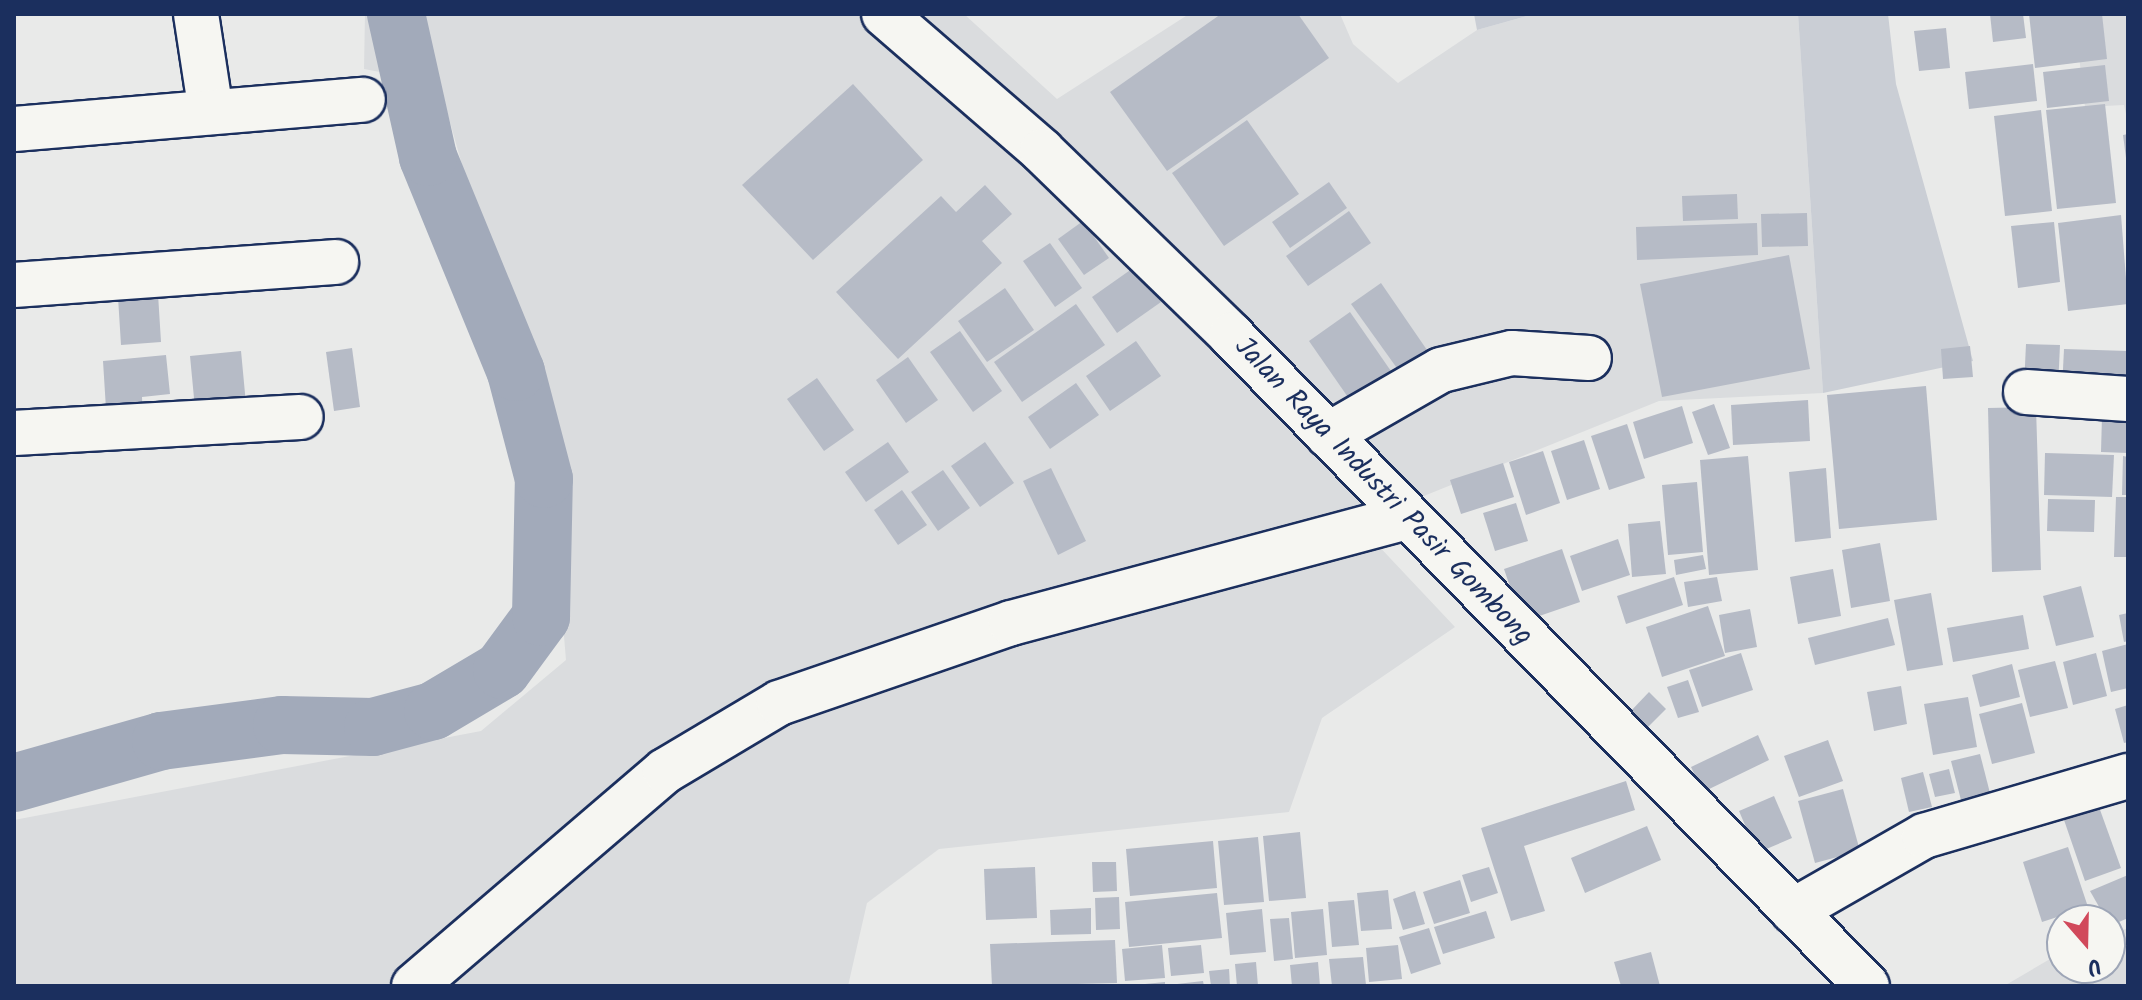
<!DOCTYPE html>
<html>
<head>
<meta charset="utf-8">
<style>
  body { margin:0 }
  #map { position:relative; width:2142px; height:1000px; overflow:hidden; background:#e9eae9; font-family:Kalam,sans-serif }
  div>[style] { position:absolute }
  .built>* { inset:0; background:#dadcde }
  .green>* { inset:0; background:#caced5 }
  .river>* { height:58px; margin:-29px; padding:0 29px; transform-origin:29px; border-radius:29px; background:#a2aaba }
  .building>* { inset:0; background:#b6bbc6 }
  .roads { filter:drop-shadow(2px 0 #1b2f5e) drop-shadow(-2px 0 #1b2f5e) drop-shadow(0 2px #1b2f5e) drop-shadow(0 -2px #1b2f5e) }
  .minor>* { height:44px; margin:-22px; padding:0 22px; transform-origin:22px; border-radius:22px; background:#f6f6f2 }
  .major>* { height:44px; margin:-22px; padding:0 22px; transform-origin:22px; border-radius:22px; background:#f6f6f2 }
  span { translate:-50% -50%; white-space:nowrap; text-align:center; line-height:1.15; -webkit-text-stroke:6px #f6f6f2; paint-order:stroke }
  .street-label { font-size:28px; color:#1b2f5e }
  .frame { position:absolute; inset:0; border:16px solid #1b2f5e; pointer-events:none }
  .north { position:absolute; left:2046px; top:904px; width:80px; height:80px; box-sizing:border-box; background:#f6f6f2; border:2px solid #9ea6b7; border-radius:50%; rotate:160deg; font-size:22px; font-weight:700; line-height:32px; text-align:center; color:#1b2f5e }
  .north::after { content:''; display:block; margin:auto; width:28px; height:36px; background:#d1495b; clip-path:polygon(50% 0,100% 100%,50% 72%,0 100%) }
</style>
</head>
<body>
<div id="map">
  <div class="built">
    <i style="clip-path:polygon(365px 14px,964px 14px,1057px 99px,1189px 14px,1340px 14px,1353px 44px,1398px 83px,1477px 30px,1534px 14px,1798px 14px,1823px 393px,1659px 401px,1357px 523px,1455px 627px,1322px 718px,1289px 812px,939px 849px,867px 903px,848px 986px,14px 986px,14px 820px,481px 731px,566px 660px,551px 481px,439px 83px,364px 69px)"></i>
    <i style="clip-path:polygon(2074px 14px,2128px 14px,2128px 123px,2124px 105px,2085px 107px)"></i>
    <i style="clip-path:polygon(2128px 928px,2128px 986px,2004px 986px,2062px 952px,2062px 968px,2110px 968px,2110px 935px)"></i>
  </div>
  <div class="green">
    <i style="clip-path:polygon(1474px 14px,1534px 14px,1477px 30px)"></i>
    <i style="clip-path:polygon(1798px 14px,1888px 14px,1896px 84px,1973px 361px,1823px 393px)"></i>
  </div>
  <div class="river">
    <i style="left:14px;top:783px;width:153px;rotate:-15.9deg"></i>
    <i style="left:161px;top:741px;width:122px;rotate:-7.5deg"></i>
    <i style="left:282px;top:725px;width:91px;rotate:1.3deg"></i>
    <i style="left:373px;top:727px;width:62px;rotate:-14.9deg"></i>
    <i style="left:433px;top:711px;width:80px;rotate:-30.7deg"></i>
    <i style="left:502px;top:670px;width:66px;rotate:-53.7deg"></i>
    <i style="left:541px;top:617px;width:138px;rotate:-88.8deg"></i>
    <i style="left:544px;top:479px;width:111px;rotate:-104.7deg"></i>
    <i style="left:516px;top:372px;width:232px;rotate:-112.3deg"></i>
    <i style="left:428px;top:157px;width:147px;rotate:-102.6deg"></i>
  </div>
  <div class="building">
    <i style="clip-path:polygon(1221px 14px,1298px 14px,1329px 58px,1167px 171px,1110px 92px)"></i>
    <i style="clip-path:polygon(1990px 14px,2023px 14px,2026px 38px,1993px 42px)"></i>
    <i style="clip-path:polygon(2029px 14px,2102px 14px,2107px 59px,2035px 68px)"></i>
    <i style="clip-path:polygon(1946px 28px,1950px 68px,1919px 71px,1914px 31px)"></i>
    <i style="clip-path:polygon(2033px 64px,2037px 101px,1969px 109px,1965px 72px)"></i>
    <i style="clip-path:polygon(2105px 65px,2109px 101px,2047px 108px,2043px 72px)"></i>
    <i style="clip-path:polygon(853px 84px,923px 160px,813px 260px,742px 185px)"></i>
    <i style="clip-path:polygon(2105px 104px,2116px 203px,2057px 209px,2046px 110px)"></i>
    <i style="clip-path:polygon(2041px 110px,2052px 211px,2005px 216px,1994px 116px)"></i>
    <i style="clip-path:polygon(1247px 120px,1299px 194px,1224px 246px,1172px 173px)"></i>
    <i style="clip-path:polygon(2128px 134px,2128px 158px,2126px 158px,2123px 135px)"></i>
    <i style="clip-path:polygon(1329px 182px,1347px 208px,1290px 248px,1272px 222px)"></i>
    <i style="clip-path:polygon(985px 185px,1012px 214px,982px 241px,1002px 263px,898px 359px,836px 292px,941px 196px,956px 212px)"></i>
    <i style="clip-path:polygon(1737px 194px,1738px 219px,1683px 221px,1682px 196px)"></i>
    <i style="clip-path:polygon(1349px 211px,1371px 243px,1308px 286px,1286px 256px)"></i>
    <i style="clip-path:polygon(1807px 213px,1808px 246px,1762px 247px,1761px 214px)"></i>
    <i style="clip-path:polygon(2121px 215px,2128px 304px,2068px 311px,2058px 223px)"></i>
    <i style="clip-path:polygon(1083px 221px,1109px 258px,1084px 275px,1058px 239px)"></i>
    <i style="clip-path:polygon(2054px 222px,2060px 282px,2018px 288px,2011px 226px)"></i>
    <i style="clip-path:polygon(1757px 223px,1758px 255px,1637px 260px,1636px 227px)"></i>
    <i style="clip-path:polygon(1050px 243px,1082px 288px,1055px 307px,1023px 261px)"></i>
    <i style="clip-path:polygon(1789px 255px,1810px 369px,1662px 397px,1640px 284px)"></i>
    <i style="clip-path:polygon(1136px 266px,1161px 302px,1117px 333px,1092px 297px)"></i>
    <i style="clip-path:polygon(1381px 283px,1427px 350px,1399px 371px,1351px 304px)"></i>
    <i style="clip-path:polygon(1005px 288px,1034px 330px,987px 362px,958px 321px)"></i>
    <i style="clip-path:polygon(158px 294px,161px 342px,121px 345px,118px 297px)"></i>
    <i style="clip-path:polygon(1076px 304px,1105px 345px,1022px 402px,994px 362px)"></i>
    <i style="clip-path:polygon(1350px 312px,1393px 374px,1352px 403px,1309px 341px)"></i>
    <i style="clip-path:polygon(960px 331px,1002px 391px,973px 412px,930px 352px)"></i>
    <i style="clip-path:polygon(1136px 341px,1161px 376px,1110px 411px,1086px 376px)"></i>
    <i style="clip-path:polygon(2026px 344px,2060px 345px,2058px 387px,2024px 386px)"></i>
    <i style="clip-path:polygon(1970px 346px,1973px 377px,1943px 379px,1941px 349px)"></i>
    <i style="clip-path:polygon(352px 348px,360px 407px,334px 411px,326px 352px)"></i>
    <i style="clip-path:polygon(2064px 349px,2128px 351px,2128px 391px,2062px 389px)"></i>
    <i style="clip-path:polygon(241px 351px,247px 415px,196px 419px,190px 356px)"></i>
    <i style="clip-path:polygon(166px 355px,170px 394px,142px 397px,143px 422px,107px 425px,103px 361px)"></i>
    <i style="clip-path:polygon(908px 357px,938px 400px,906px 423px,876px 380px)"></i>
    <i style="clip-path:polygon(817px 378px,854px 430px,824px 451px,787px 399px)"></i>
    <i style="clip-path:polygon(1076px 383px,1099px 415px,1050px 449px,1028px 417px)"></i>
    <i style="clip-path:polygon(1926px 386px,1937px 520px,1839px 529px,1827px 395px)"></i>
    <i style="clip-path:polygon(1808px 400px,1810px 441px,1733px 445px,1731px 405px)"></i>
    <i style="clip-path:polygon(1714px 404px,1730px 448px,1708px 455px,1692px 412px)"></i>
    <i style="clip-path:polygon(1682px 406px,1693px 443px,1644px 459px,1633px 422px)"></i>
    <i style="clip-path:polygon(2036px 407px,2041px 570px,1992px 572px,1988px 408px)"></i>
    <i style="clip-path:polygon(2102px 416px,2128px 416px,2128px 453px,2101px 452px)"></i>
    <i style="clip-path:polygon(1627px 424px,1645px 478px,1609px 490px,1591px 436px)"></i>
    <i style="clip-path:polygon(1584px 440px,1600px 489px,1567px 500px,1551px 451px)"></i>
    <i style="clip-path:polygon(888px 442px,909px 472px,866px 502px,845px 472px)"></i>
    <i style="clip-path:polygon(985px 442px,1014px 483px,980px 507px,951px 466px)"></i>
    <i style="clip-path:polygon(1543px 451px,1560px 503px,1526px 515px,1509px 462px)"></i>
    <i style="clip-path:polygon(2045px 453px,2114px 455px,2112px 497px,2044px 495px)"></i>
    <i style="clip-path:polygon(1748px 456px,1758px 570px,1709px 575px,1700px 460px)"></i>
    <i style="clip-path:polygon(2123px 456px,2128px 457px,2128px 495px,2122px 495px)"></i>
    <i style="clip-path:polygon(1503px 463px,1514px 497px,1461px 514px,1450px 480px)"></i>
    <i style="clip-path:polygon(1051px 468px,1086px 541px,1058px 555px,1023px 481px)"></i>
    <i style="clip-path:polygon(1826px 468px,1831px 538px,1795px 542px,1789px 472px)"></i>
    <i style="clip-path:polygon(943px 470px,970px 508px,938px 531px,911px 492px)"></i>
    <i style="clip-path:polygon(1697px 482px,1703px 552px,1668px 555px,1662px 485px)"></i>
    <i style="clip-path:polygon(902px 490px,927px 525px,898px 545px,874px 510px)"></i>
    <i style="clip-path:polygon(2116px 497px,2128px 497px,2128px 557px,2114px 557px)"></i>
    <i style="clip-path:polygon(2048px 499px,2095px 500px,2094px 532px,2047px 531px)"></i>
    <i style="clip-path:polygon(1516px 503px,1528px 541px,1495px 551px,1483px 513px)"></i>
    <i style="clip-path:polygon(1660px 521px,1666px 574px,1632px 577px,1628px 524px)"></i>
    <i style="clip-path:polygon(1618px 539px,1630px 575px,1582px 591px,1570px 556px)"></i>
    <i style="clip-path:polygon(1880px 543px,1890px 601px,1851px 608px,1842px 550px)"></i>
    <i style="clip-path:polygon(1562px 549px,1580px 602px,1522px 622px,1504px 569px)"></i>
    <i style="clip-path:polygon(1703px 555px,1706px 569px,1676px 575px,1674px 560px)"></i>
    <i style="clip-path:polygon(1833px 569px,1841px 616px,1798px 624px,1790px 577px)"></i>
    <i style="clip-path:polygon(1674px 577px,1683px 605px,1626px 624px,1617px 596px)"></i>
    <i style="clip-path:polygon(1717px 577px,1722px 601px,1688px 607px,1684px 582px)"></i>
    <i style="clip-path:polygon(2081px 586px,2094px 637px,2056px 646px,2043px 596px)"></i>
    <i style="clip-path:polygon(1931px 593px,1943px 665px,1907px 671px,1894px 600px)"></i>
    <i style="clip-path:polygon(1708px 606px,1725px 656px,1662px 677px,1646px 627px)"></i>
    <i style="clip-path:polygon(1750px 609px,1757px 647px,1725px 653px,1719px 615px)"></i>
    <i style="clip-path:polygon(2128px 613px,2128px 641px,2124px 642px,2119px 615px)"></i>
    <i style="clip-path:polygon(2023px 615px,2029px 649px,1953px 662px,1947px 628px)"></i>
    <i style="clip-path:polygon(1888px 618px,1895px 645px,1815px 665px,1808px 638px)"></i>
    <i style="clip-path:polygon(2128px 644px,2128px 688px,2111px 692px,2102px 651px)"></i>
    <i style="clip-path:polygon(1741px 653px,1753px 690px,1702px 707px,1689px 670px)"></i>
    <i style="clip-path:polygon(2096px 653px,2107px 696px,2073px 705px,2063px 662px)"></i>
    <i style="clip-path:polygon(2055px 661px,2068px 708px,2030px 717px,2018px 670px)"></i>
    <i style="clip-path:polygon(2012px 664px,2020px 697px,1980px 707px,1972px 675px)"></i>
    <i style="clip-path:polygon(1688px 680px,1699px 712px,1678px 718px,1667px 687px)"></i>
    <i style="clip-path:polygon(1901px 686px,1907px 724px,1874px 731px,1867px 692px)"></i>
    <i style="clip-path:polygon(1649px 692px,1666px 709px,1646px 729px,1629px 713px)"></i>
    <i style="clip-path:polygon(1968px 697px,1977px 747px,1933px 755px,1924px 704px)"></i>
    <i style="clip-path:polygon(2022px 703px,2035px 753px,1992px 764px,1979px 714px)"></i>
    <i style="clip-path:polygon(2128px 705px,2128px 742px,2124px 743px,2115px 709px)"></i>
    <i style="clip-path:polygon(1758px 735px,1769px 760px,1703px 792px,1691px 767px)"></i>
    <i style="clip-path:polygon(1828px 740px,1843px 781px,1799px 797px,1784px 756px)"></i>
    <i style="clip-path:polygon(1980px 754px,1991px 797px,1962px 804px,1951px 761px)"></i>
    <i style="clip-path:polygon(1949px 769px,1955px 793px,1935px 797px,1929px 774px)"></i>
    <i style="clip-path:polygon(1923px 772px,1932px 807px,1909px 812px,1901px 778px)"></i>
    <i style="clip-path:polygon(1626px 781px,1635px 810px,1524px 846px,1545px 911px,1511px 921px,1481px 828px)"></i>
    <i style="clip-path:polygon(1843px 789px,1860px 851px,1815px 863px,1798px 801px)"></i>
    <i style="clip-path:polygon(1774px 796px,1792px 838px,1757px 853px,1739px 811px)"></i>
    <i style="clip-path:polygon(2099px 807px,2121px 868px,2085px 881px,2064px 820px)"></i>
    <i style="clip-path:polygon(1647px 826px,1661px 860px,1585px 893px,1571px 858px)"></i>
    <i style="clip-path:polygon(1300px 832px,1306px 898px,1269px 901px,1263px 836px)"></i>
    <i style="clip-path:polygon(1258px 837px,1264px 902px,1224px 905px,1218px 841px)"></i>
    <i style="clip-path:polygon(1213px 841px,1217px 888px,1130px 896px,1126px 849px)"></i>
    <i style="clip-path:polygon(2068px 847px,2088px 907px,2042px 922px,2023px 862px)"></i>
    <i style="clip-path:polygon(1092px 862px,1116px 862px,1117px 891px,1093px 892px)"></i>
    <i style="clip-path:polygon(1035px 867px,1037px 918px,986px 920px,984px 869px)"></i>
    <i style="clip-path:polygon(1489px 867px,1498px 893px,1471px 902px,1462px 875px)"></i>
    <i style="clip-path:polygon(2128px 875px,2128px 918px,2110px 926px,2090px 891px)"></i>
    <i style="clip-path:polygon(1460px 880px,1470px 913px,1434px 924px,1423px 892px)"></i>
    <i style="clip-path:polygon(1388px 890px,1392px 929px,1361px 931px,1357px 893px)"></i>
    <i style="clip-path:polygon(1415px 891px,1425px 924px,1403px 930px,1393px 899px)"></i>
    <i style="clip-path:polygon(1217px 893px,1222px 938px,1129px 947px,1125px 902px)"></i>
    <i style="clip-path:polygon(1119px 897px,1120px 929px,1096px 930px,1095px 898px)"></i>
    <i style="clip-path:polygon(1354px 900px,1359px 945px,1332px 947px,1328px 902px)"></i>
    <i style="clip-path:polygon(1091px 908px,1091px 934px,1051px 935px,1050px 910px)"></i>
    <i style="clip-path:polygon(1262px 909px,1266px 952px,1230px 955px,1226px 913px)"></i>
    <i style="clip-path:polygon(1323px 909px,1327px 955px,1295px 958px,1291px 912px)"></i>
    <i style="clip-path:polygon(1486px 911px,1495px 938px,1443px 954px,1434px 927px)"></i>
    <i style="clip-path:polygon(1289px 918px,1293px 959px,1274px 961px,1270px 919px)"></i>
    <i style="clip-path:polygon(1429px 928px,1441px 964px,1411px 974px,1399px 937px)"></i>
    <i style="clip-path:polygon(1115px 940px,1117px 983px,992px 986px,990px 944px)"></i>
    <i style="clip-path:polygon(1162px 945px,1165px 978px,1125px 981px,1122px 949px)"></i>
    <i style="clip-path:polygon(1201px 945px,1204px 973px,1171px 976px,1168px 948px)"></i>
    <i style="clip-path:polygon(1398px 945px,1402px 979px,1369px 982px,1366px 948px)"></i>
    <i style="clip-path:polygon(1651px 952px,1660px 986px,1621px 986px,1614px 962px)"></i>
    <i style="clip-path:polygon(1363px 957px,1366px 985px,1332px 986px,1329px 959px)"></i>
    <i style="clip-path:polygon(1256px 962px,1258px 986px,1237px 986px,1235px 964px)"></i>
    <i style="clip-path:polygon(1318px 962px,1320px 986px,1292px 986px,1290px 965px)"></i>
    <i style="clip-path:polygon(1229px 969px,1230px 986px,1211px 986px,1209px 971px)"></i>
    <i style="clip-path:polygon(1203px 981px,1204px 986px,1177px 986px,1177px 984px)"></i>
    <i style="clip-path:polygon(1165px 982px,1165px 986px,1145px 986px,1145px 984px)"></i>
  </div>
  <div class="roads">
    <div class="minor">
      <i style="left:196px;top:14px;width:99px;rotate:81.3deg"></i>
      <i style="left:14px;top:129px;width:350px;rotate:-4.8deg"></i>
      <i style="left:14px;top:285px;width:323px;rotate:-4.1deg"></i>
      <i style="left:2026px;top:392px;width:102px;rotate:3.9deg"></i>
      <i style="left:14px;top:433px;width:287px;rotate:-3.2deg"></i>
      <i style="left:1328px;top:435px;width:130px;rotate:-29.9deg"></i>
      <i style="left:1441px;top:370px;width:73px;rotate:-13.5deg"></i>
      <i style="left:1512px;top:353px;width:77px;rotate:3.7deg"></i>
      <i style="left:1793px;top:911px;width:151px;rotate:-29.8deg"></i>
      <i style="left:1924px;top:836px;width:213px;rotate:-16.4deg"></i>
      <i style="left:414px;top:986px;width:330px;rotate:-40.6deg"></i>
      <i style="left:665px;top:771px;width:133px;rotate:-30.8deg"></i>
      <i style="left:779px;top:703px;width:245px;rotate:-19deg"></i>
      <i style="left:1011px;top:623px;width:410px;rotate:-15deg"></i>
    </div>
    <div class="major">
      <i style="left:884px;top:14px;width:209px;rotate:40.9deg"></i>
      <i style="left:1042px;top:151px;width:264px;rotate:44.2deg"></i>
      <i style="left:1231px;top:335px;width:910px;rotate:45.67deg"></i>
    </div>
  </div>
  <div class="street-label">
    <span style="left:1383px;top:492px;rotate:46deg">Jalan Raya Industri Pasir Gombong</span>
  </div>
  <div class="frame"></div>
  <div class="north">U</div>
</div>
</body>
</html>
